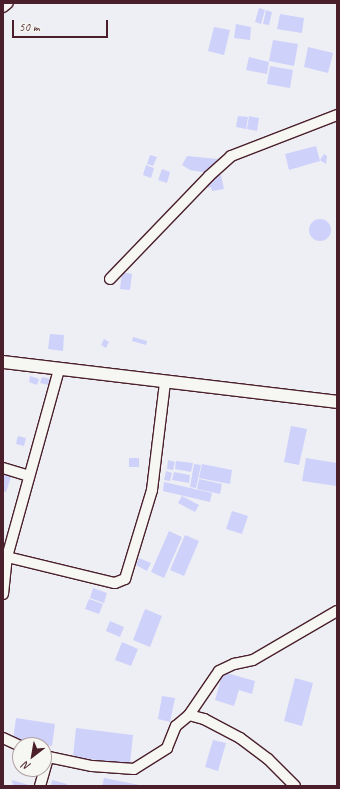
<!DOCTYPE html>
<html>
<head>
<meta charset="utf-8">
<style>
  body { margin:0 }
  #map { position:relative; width:340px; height:789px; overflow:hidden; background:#eeeff4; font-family:Caveat,sans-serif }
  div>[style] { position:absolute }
  .building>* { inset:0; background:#ced1fa }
  .round { border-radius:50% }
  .roads { filter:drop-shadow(1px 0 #4a1f2b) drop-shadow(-1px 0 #4a1f2b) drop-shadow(0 1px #4a1f2b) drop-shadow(0 -1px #4a1f2b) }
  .minor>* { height:10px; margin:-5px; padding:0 5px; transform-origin:5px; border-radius:5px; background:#f6f6f2 }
  .tertiary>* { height:12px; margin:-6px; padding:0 6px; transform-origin:6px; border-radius:6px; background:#f6f6f2 }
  span { translate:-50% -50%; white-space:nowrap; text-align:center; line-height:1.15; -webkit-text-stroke:3px #f6f6f2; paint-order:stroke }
  .frame { position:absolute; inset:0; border:4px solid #4a1f2b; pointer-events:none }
  .north { position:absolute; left:12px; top:737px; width:40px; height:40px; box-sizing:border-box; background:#f6f6f2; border:1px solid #b1a0a2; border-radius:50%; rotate:211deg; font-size:11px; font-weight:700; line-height:16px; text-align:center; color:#4a1f2b }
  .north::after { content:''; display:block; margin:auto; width:14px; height:18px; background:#4a1f2b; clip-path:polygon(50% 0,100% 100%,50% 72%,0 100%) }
  .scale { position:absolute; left:12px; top:20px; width:96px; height:18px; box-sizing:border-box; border:2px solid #4a1f2b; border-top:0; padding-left:5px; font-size:12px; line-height:14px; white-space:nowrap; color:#4a1f2b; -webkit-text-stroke:3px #f6f6f2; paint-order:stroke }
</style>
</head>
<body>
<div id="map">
  <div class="building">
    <i style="clip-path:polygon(259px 8px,265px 10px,261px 24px,255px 22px)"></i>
    <i style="clip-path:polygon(266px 10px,272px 12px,269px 25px,263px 24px)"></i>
    <i style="clip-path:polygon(280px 14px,304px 18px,302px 33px,277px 29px)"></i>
    <i style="clip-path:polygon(236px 24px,251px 27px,250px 40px,234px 38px)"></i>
    <i style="clip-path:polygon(214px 27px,230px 30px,224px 55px,208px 51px)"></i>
    <i style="clip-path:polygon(273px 40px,298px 44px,294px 66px,269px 61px)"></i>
    <i style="clip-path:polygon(308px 47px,333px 53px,328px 73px,304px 67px)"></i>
    <i style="clip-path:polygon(249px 57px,269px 62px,267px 74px,246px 70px)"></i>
    <i style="clip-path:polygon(270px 66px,293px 70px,290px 88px,267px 84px)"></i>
    <i style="clip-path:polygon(238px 116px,248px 117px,246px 129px,236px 127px)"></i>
    <i style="clip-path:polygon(249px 116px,259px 118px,257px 131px,247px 129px)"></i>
    <i style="clip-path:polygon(316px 146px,320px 161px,289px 170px,285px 154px)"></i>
    <i style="clip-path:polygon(324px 154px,327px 156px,326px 164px,320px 160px)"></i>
    <i style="clip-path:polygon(150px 155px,157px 157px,153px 166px,147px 164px)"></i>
    <i style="clip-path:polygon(187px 156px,218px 159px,217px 166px,208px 173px,190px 170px,182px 165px)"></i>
    <i style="clip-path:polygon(146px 165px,154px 168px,151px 178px,143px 175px)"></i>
    <i style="clip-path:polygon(162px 169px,170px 172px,167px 183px,158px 180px)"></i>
    <i style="clip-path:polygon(221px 175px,224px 189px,212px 191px,211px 187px,208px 188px,208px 178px)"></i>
    <i class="round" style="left:309px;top:219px;width:22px;height:22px"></i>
    <i style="clip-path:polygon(122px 272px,132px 274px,130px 290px,120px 289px)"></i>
    <i style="clip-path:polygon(50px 334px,64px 335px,63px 351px,48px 349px)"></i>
    <i style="clip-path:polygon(133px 337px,147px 341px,146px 345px,132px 341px)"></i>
    <i style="clip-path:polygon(104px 339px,109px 342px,106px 348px,101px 345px)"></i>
    <i style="clip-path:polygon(30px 376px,39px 379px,37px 385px,29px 382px)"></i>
    <i style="clip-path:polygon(42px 377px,51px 379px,49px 385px,40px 383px)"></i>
    <i style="clip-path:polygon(291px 426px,307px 429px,299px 465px,284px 462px)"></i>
    <i style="clip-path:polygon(18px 436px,26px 438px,24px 446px,16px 444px)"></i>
    <i style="clip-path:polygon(129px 458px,139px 458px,139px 467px,129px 467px)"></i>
    <i style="clip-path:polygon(306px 458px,337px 463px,337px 486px,302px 481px)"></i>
    <i style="clip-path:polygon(168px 460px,175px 462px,173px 470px,167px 469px)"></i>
    <i style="clip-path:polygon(176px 461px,193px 463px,191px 472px,175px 469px)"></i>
    <i style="clip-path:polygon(194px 464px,201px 465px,196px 488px,190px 487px)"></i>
    <i style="clip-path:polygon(202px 464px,232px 470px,230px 484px,199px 478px)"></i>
    <i style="clip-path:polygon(166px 471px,172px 473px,170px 481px,164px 480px)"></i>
    <i style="clip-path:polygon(174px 472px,190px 475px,189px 483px,172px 480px)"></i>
    <i style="clip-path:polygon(3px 474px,11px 477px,6px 492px,3px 491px)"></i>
    <i style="clip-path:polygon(199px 479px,222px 484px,220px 494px,197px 489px)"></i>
    <i style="clip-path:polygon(164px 482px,212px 493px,210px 502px,163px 491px)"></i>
    <i style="clip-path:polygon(182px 496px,199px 505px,195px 512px,178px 503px)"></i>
    <i style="clip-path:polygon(232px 511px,248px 516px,242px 534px,226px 529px)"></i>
    <i style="clip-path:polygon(169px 531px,182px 537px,164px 578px,151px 572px)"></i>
    <i style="clip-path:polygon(185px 535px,199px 541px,184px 576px,170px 570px)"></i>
    <i style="clip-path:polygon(139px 558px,151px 563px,147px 571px,136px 565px)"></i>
    <i style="clip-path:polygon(93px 588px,107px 593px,104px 603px,90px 598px)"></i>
    <i style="clip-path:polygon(89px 599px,103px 604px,99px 614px,85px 609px)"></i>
    <i style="clip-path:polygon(145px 609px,162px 616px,150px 647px,133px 640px)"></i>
    <i style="clip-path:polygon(110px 621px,124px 627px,120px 637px,106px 631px)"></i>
    <i style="clip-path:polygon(122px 642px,138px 649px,131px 666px,115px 660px)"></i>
    <i style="clip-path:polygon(223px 672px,255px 681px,252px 694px,239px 690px,234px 706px,215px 700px)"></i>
    <i style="clip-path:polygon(295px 678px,313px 683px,302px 726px,284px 721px)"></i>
    <i style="clip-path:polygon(162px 696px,175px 698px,170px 722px,158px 719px)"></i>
    <i style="clip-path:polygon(16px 718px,55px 724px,52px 746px,13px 740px)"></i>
    <i style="clip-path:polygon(76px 728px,133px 735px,130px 764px,73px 757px)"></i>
    <i style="clip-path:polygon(213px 740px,226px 743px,218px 771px,205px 767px)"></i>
    <i style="clip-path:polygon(104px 778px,139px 785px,139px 786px,102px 786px)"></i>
    <i style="clip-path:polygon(12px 780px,32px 786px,13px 786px)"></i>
    <i style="clip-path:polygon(52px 780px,67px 784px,67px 786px,51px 786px)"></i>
  </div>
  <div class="roads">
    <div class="minor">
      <i style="left:3px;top:7px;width:6px;rotate:-39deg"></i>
      <i style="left:110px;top:279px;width:143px;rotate:-46.1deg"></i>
      <i style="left:209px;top:176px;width:30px;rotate:-42deg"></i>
      <i style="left:231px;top:156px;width:114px;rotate:-21.1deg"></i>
      <i style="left:3px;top:468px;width:27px;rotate:17deg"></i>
      <i style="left:3px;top:556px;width:115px;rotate:13.6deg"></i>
      <i style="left:115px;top:583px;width:11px;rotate:-22deg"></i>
      <i style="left:125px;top:579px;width:93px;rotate:-73.1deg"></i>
      <i style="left:152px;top:490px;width:109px;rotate:-83.1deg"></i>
      <i style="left:3px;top:594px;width:37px;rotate:-84deg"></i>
      <i style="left:7px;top:557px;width:194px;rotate:-74.5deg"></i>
      <i style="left:189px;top:715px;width:53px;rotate:-55.7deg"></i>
      <i style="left:219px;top:671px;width:17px;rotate:-25deg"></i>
      <i style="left:234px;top:664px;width:19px;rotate:-12deg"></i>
      <i style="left:253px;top:660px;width:97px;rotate:-30.3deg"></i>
      <i style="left:3px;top:738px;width:19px;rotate:25deg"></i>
      <i style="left:44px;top:756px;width:49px;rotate:11.8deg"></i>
      <i style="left:92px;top:766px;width:42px;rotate:4.1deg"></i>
      <i style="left:134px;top:769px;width:39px;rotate:-32deg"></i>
      <i style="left:167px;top:748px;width:24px;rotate:-68deg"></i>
      <i style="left:176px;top:726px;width:17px;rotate:-40deg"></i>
      <i style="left:189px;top:715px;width:16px;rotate:15deg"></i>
      <i style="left:204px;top:719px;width:41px;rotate:27.8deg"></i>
      <i style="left:240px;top:738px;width:35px;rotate:37deg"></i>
      <i style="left:268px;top:759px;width:38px;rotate:45deg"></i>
      <i style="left:40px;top:786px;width:29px;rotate:-74deg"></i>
    </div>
    <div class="tertiary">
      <i style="left:3px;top:362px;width:336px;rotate:6.8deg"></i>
    </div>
  </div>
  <div class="frame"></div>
  <div class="north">N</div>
  <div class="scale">50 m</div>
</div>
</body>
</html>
